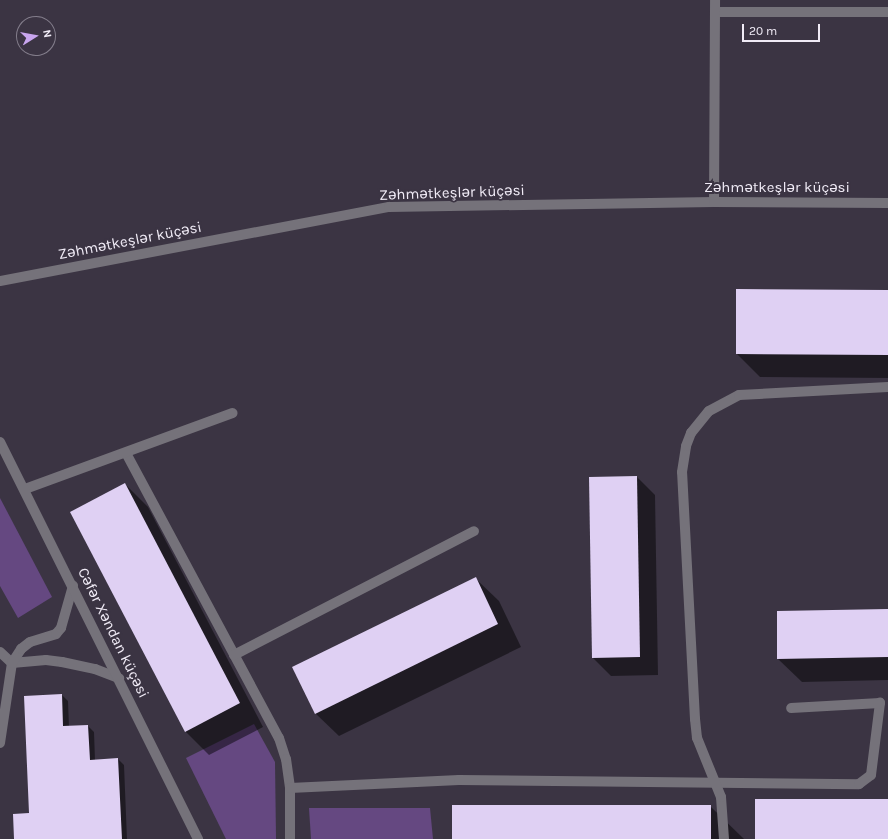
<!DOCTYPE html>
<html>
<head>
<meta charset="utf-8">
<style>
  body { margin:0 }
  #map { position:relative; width:888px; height:839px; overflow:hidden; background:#3b3443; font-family:Karla,sans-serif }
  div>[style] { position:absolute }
  .green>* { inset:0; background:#654881 }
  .shadow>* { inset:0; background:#0007 }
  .building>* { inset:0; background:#dfd0f3 }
  .service>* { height:10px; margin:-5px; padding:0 5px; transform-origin:5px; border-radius:5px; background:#75727a }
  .minor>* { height:10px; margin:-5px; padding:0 5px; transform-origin:5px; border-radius:5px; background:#75727a }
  span { translate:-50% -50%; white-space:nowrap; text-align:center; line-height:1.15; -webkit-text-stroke:4px #3b3443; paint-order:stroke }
  .street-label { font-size:15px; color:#f0ebf6 }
  .north { position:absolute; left:16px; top:16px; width:40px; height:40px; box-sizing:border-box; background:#3b3443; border:1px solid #837d8b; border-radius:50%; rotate:79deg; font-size:11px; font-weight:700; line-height:16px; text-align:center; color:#f0ebf6 }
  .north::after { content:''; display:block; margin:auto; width:14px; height:18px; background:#c8a5ee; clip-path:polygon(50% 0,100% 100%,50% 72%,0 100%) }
  .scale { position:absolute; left:742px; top:24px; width:78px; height:18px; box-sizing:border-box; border:2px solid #f0ebf6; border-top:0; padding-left:5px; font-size:12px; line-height:14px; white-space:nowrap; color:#f0ebf6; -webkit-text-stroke:3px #3b3443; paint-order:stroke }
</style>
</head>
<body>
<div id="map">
  <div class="green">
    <i style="clip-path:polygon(0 498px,52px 597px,18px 618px,0 586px)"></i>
    <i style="clip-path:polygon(254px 724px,275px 762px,276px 839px,226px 839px,186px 758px)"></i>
    <i style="clip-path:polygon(309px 808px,430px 808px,433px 839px,311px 839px)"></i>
  </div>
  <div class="shadow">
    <i style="clip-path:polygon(888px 291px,888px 378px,760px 377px,737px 354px)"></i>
    <i style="clip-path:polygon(637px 477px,655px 495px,658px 675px,611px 676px,593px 658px)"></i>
    <i style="clip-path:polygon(125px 484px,148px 507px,263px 727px,209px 755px,186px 732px,72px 512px)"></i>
    <i style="clip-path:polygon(475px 578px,499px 601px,521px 647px,339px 736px,315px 713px)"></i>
    <i style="clip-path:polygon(888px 610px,888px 680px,802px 682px,778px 659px)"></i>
    <i style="clip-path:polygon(62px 695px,68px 701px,69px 727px,88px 726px,94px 732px,95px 760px,118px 759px,124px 765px,127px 839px,15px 839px,30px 814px)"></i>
    <i style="clip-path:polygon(710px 806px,744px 839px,453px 839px)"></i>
  </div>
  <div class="building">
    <i style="clip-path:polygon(736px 289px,888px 290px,888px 355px,736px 354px)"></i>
    <i style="clip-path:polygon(637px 476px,640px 657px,592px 658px,589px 477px)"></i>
    <i style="clip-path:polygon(125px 483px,240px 703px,185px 732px,70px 512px)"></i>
    <i style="clip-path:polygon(476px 577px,498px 624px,315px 714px,292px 667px)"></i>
    <i style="clip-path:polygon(888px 609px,888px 657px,777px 659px,777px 611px)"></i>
    <i style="clip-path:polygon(62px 694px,63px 726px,88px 725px,90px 760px,118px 758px,122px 839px,14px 839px,13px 814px,29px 813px,24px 696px)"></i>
    <i style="clip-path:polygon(755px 799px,888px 799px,888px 839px,755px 839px)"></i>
    <i style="clip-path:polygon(452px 805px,711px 805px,711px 839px,452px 839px)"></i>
  </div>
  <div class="service">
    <i style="left:126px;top:453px;width:323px;rotate:61.8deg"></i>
    <i style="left:279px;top:738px;width:22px;rotate:72deg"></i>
    <i style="left:286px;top:759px;width:29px;rotate:82deg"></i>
    <i style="left:290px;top:788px;width:51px;rotate:90deg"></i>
    <i style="left:25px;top:489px;width:221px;rotate:-20.1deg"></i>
    <i style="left:0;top:652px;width:16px;rotate:43deg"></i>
    <i style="left:12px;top:663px;width:34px;rotate:-5deg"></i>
    <i style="left:46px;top:660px;width:16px;rotate:7deg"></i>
    <i style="left:62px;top:662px;width:34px;rotate:12deg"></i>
    <i style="left:95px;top:669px;width:26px;rotate:21deg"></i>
    <i style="left:234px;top:655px;width:270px;rotate:-27.3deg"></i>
    <i style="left:0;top:743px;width:81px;rotate:-81.5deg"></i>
    <i style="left:12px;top:663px;width:17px;rotate:-57deg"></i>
    <i style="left:21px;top:649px;width:11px;rotate:-38deg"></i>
    <i style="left:30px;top:642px;width:27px;rotate:-17deg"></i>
    <i style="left:56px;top:634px;width:8px;rotate:-50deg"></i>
    <i style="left:61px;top:628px;width:44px;rotate:-74.1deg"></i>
    <i style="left:290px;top:788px;width:169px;rotate:-2.7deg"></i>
    <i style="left:459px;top:780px;width:400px;rotate:0.6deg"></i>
    <i style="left:859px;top:784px;width:15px;rotate:-37deg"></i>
    <i style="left:871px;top:775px;width:73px;rotate:-82.9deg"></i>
    <i style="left:880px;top:703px;width:89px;rotate:176.8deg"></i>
    <i style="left:724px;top:839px;width:42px;rotate:-94.1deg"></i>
    <i style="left:721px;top:797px;width:64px;rotate:-112.1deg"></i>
    <i style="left:697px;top:738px;width:19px;rotate:-96deg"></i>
    <i style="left:695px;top:719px;width:247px;rotate:-93deg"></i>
    <i style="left:682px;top:472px;width:26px;rotate:-81deg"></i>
    <i style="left:686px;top:446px;width:14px;rotate:-69deg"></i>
    <i style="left:691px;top:433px;width:28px;rotate:-51deg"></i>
    <i style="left:709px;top:411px;width:34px;rotate:-28deg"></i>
    <i style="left:739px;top:395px;width:149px;rotate:-3.1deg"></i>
  </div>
  <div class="minor">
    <i style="left:716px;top:12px;width:172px"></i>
    <i style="left:714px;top:202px;width:202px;rotate:-89.7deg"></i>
    <i style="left:0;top:281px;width:396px;rotate:-10.8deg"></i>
    <i style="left:389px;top:207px;width:325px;rotate:-0.9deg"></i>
    <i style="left:714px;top:202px;width:174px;rotate:0.3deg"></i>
    <i style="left:0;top:442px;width:444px;rotate:63.5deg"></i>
  </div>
  <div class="street-label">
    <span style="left:777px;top:188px">Zəhmətkeşlər küçəsi</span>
    <span style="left:452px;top:193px;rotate:-2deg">Zəhmətkeşlər küçəsi</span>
    <span style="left:130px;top:241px;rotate:-11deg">Zəhmətkeşlər küçəsi</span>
    <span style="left:113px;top:633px;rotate:64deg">Cəfər Xəndan küçəsi</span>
  </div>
  <div class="north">N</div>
  <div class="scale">20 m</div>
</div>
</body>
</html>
